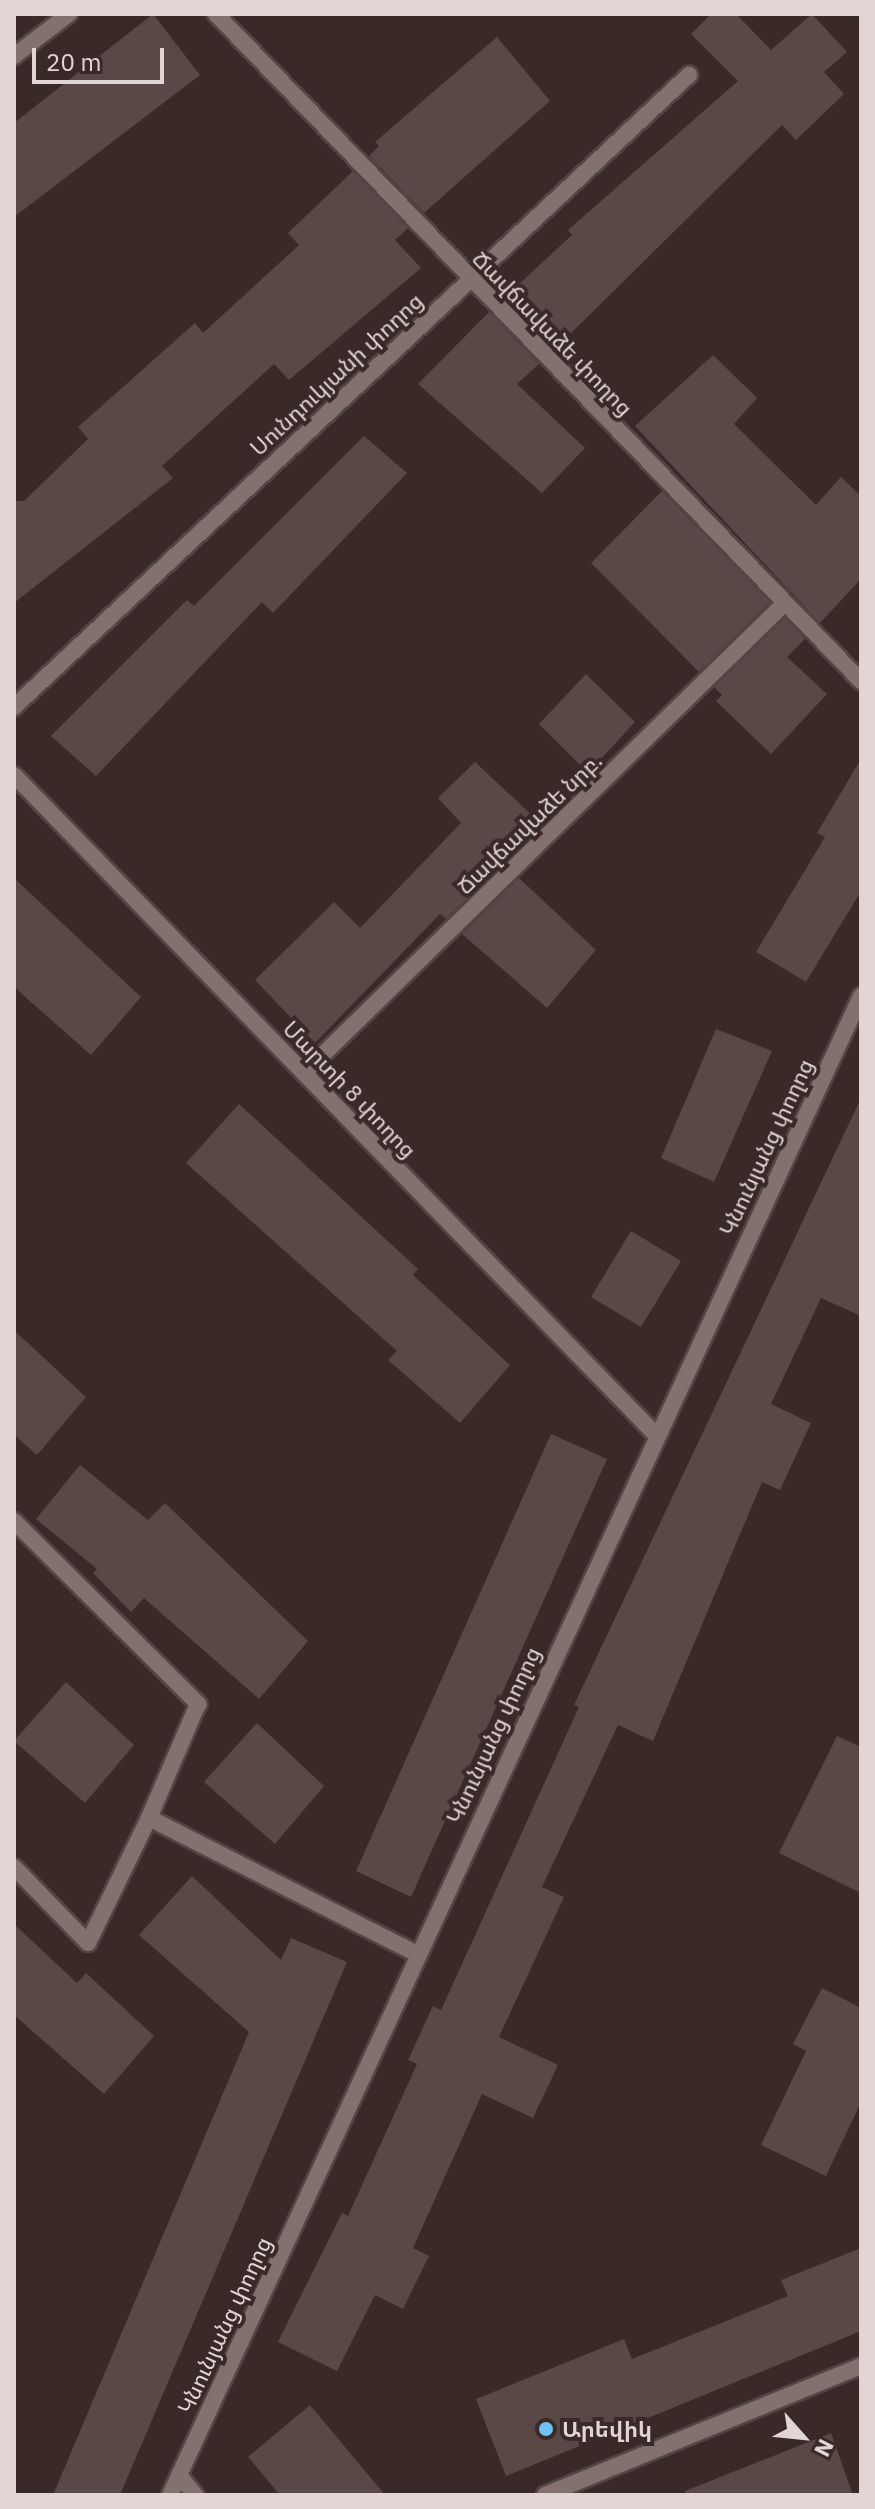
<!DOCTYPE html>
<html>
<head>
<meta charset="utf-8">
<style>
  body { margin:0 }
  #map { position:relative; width:875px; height:2509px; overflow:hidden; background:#392a27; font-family:"IBM Plex Sans","Noto Sans Armenian",sans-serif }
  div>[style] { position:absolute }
  .building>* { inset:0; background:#594845 }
  .roads { filter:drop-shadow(2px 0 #524543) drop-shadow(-2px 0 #524543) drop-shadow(0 2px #524543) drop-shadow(0 -2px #524543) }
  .street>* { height:16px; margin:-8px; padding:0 8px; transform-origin:8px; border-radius:8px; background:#83716e }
  .dots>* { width:22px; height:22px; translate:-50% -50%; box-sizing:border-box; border:4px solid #392a27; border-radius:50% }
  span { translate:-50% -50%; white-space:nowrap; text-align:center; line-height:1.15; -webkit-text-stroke:8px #392a27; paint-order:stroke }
  .street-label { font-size:22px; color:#e1d6d5 }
  .poi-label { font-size:22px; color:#e1d6d5; font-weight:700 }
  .left { translate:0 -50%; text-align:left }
  .frame { position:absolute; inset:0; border:16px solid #e1d6d5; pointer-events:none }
  .north { position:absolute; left:763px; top:2397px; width:80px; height:80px; -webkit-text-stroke:6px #392a27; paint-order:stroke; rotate:117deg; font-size:22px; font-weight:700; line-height:32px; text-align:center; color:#e1d6d5 }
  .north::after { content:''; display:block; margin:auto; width:28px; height:36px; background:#e1d6d5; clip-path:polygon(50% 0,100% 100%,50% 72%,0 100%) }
  .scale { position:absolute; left:32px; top:48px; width:132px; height:36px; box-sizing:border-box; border:4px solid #e1d6d5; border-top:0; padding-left:10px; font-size:24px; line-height:28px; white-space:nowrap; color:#e1d6d5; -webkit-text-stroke:6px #392a27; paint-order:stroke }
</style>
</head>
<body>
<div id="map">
  <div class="building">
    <i style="clip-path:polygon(153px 14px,200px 75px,14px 217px,14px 123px)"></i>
    <i style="clip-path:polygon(711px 14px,736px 14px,771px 50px,812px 14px,847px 52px,824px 72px,844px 94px,796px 140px,782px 125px,555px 349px,505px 297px,572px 235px,568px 230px,738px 81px,691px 34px)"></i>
    <i style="clip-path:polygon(497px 37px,550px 101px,424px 213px,369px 156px,379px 146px,375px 142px)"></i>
    <i style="clip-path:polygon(353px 171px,408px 228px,395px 240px,421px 268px,289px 380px,274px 364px,162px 466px,173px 478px,14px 603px,14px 501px,24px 501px,88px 439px,78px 427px,195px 323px,203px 333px,299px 245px,288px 233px)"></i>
    <i style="clip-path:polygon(489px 312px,539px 364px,517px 384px,585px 448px,542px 493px,418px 384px)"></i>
    <i style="clip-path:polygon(713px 355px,757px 398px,734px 424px,816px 505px,841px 477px,861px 496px,861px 579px,820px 623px,635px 426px)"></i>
    <i style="clip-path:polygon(364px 436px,407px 473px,273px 613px,262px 602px,96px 776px,51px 736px,187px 600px,194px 606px)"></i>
    <i style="clip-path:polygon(662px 491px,770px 602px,699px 672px,591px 563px)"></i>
    <i style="clip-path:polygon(785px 618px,805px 639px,787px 657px,827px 694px,771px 754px,716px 701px,722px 695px,714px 687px)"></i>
    <i style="clip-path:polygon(586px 674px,635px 722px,588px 773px,539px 724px)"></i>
    <i style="clip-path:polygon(861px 759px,861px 891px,806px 982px,756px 952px,825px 837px,817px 833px)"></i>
    <i style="clip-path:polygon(475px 762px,535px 818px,497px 857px,503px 863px,446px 919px,440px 914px,315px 1043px,255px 980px,334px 902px,360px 928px,461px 823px,438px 798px)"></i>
    <i style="clip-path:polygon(14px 878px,141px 997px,91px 1055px,14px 987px)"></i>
    <i style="clip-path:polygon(519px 878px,596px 950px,547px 1008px,462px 934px)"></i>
    <i style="clip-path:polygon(716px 1029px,772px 1051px,714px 1182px,661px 1158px)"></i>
    <i style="clip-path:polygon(861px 1098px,861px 1316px,821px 1298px,771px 1404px,811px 1423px,780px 1490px,762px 1482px,653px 1741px,618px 1725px,542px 1887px,564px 1897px,499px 2037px,558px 2065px,533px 2118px,482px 2094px,413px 2248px,429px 2256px,403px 2309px,375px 2295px,337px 2371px,278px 2342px,342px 2213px,348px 2216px,417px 2064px,408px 2060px,433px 2006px,441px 2010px,579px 1707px,574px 1705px)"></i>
    <i style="clip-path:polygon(239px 1104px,418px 1269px,413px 1275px,510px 1365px,460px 1423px,388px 1360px,397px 1351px,186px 1163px)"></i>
    <i style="clip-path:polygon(631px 1231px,681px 1261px,641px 1327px,591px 1297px)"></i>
    <i style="clip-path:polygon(14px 1330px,86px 1397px,37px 1455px,14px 1435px)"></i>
    <i style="clip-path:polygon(551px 1434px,607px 1459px,411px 1897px,356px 1871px)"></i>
    <i style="clip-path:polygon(80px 1465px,148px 1520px,165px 1503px,308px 1641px,259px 1699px,144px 1598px,131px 1612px,93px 1573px,97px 1569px,36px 1519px)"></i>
    <i style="clip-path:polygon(66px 1682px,134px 1745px,85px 1803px,14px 1741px)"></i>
    <i style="clip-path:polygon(257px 1723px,324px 1786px,275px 1844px,204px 1782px)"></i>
    <i style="clip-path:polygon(837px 1736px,861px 1747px,861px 1893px,779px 1853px)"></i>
    <i style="clip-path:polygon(192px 1876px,281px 1960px,291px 1938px,347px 1962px,120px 2495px,53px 2495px,249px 2032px,139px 1935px)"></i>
    <i style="clip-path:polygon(14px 1924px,77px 1983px,86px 1973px,154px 2036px,104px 2094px,14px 2015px)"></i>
    <i style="clip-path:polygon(822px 1988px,861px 2008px,861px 2102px,826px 2176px,761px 2145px,806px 2051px,793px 2044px)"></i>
    <i style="clip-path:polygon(861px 2248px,861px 2331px,506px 2476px,476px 2399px,624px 2339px,632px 2359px,788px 2296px,781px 2280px)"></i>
    <i style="clip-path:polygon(310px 2405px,385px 2495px,280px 2495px,248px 2457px)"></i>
    <i style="clip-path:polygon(831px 2433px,853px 2495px,686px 2495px,685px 2491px)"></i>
  </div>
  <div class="roads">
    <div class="street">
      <i style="left:216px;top:14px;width:928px;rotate:45.96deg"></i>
      <i style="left:14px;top:56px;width:69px;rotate:-37.4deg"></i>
      <i style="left:14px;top:707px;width:925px;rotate:-43.12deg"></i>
      <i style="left:14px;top:775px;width:919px;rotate:45.79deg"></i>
      <i style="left:304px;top:1073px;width:671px;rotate:-44.34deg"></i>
      <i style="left:14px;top:1521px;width:260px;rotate:44.8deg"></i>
      <i style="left:198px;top:1704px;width:124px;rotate:113.3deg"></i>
      <i style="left:14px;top:1867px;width:106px;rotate:45.8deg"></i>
      <i style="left:88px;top:1943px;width:139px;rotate:-64deg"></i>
      <i style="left:149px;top:1818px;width:301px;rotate:26.9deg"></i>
      <i style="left:179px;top:2475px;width:26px;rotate:51deg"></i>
      <i style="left:170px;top:2495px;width:1651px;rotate:-65.25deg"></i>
      <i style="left:545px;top:2495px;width:341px;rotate:-22.2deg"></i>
    </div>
  </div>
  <div class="dots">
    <i style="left:546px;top:2429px;background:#71c1f5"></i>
  </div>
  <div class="street-label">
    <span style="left:553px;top:333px;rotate:46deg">Ճավճավաձե փողոց</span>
    <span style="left:336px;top:374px;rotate:-43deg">Սունդուկյանի փողոց</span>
    <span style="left:529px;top:823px;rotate:-44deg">Ճավճավաձե նրբ.</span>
    <span style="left:350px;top:1089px;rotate:46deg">Մարտի 8 փողոց</span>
    <span style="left:766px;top:1147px;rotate:-65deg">Կնունյանց փողոց</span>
    <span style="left:493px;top:1735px;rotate:-65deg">Կնունյանց փողոց</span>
    <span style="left:224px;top:2325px;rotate:-65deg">Կնունյանց փողոց</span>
  </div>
  <div class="poi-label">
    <span class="left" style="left:562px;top:2429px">Արեվիկ</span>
  </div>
  <div class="frame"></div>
  <div class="north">N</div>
  <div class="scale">20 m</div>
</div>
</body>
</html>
